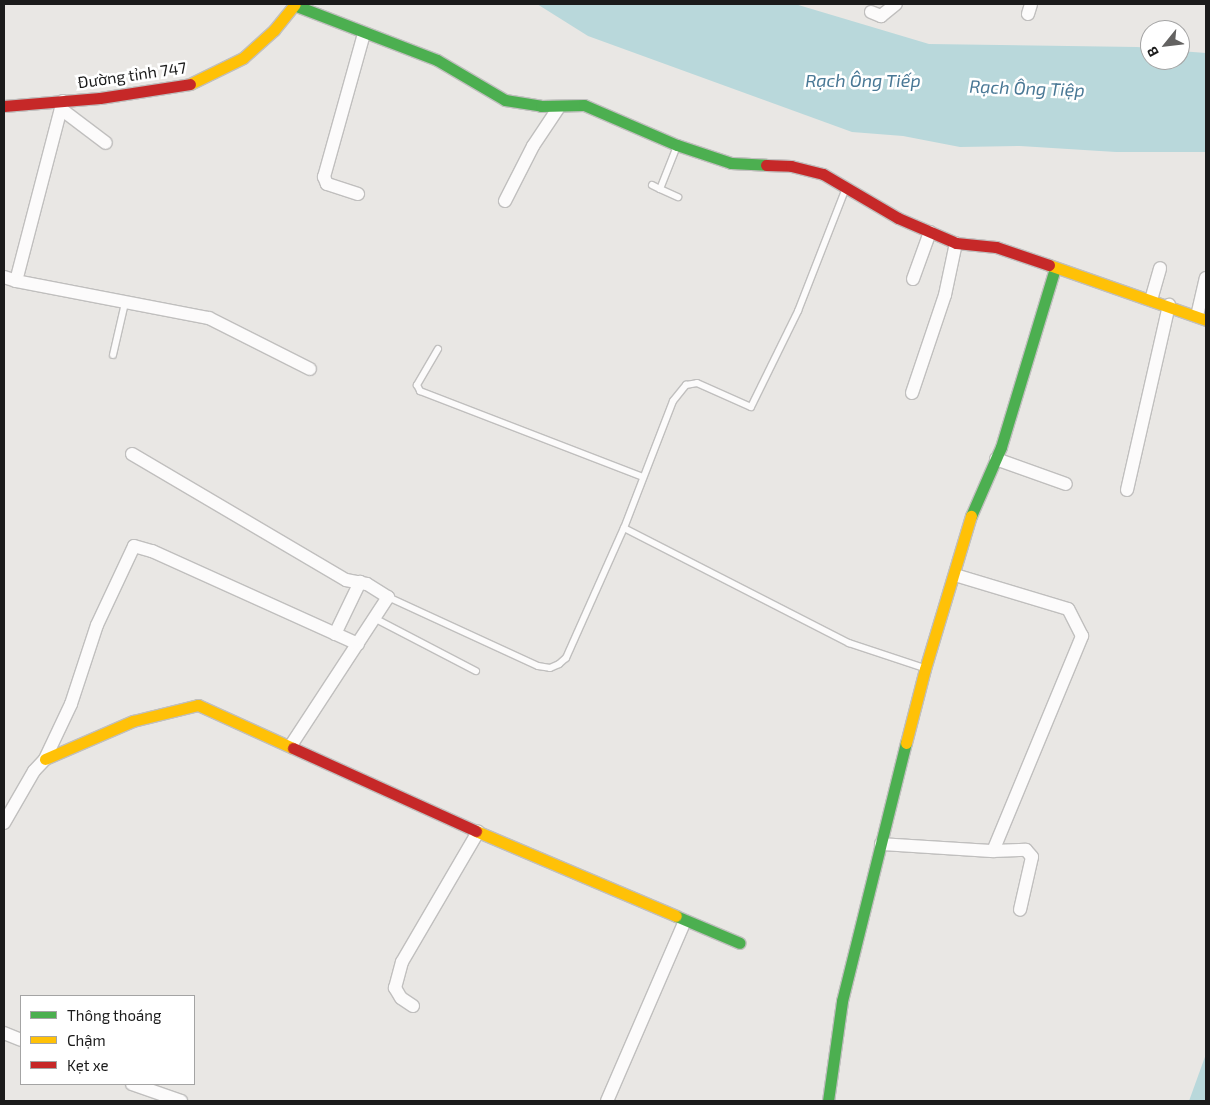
<!DOCTYPE html>
<html>
<head>
<meta charset="utf-8">
<style>
  body { margin:0 }
  #map { position:relative; width:1210px; height:1105px; overflow:hidden; background:#e9e7e4; font-family:"Exo 2",sans-serif }
  div>[style] { position:absolute }
  .water>* { inset:0; background:#b9d8db }
  .roads { filter:drop-shadow(1px 0 #c0bfbe) drop-shadow(-1px 0 #c0bfbe) drop-shadow(0 1px #c0bfbe) drop-shadow(0 -1px #c0bfbe) }
  .lane>* { height:6px; margin:-3px; padding:0 3px; transform-origin:3px; border-radius:3px; background:#fcfbfb }
  .street>* { height:12px; margin:-6px; padding:0 6px; transform-origin:6px; border-radius:6px; background:#fcfbfb }
  .fast>* { height:11px; margin:-5.5px; padding:0 5.5px; transform-origin:5.5px; border-radius:5.5px; background:#4caf50 }
  .slow>* { height:11px; margin:-5.5px; padding:0 5.5px; transform-origin:5.5px; border-radius:5.5px; background:#ffc107 }
  .jam>* { height:11px; margin:-5.5px; padding:0 5.5px; transform-origin:5.5px; border-radius:5.5px; background:#c62828 }
  span { translate:-50% -50%; white-space:nowrap; text-align:center; line-height:1.15; -webkit-text-stroke:5px #fff; paint-order:stroke }
  .street-label { font-size:16px; color:#1b1b1b }
  .water-label { font-size:18px; color:#497895; font-style:italic }
  .frame { position:absolute; inset:0; border:5px solid #1b1b1b; pointer-events:none }
  .legend { position:absolute; left:20px; top:995px; width:175px; height:90px; box-sizing:border-box; background:#fff; border:1px solid #a4a4a4; margin:0; padding:6px 9px; list-style:none; font-size:15px; color:#1b1b1b }
  .legend li { display:flex; align-items:center; gap:10px; height:25px }
  .legend b { width:25px; border:1px solid #a4a4a4 }
  .north { position:absolute; left:1140px; top:20px; width:50px; height:50px; box-sizing:border-box; background:#fff; border:1px solid #a4a4a4; border-radius:50%; rotate:241deg; font-size:14px; font-weight:700; line-height:20px; text-align:center; color:#1b1b1b }
  .north::after { content:''; display:block; margin:auto; width:18px; height:22px; background:#636261; clip-path:polygon(50% 0,100% 100%,50% 72%,0 100%) }
</style>
</head>
<body>
<div id="map">
  <div class="water">
    <i style="clip-path:polygon(537px 4px,795px 4px,929px 44px,1137px 47px,1150px 48px,1150px 60px,1180px 60px,1180px 51px,1206px 53px,1206px 152px,1116px 152px,1020px 146px,960px 147px,903px 136px,852px 132px,588px 36px)"></i>
    <i style="clip-path:polygon(1206px 1054px,1206px 1101px,1189px 1101px)"></i>
  </div>
  <div class="roads">
    <div class="lane">
      <i style="left:652px;top:185px;width:9px;rotate:27deg"></i>
      <i style="left:660px;top:189px;width:46px;rotate:-68.4deg"></i>
      <i style="left:660px;top:189px;width:20px;rotate:24deg"></i>
      <i style="left:438px;top:349px;width:42px;rotate:120.3deg"></i>
      <i style="left:417px;top:385px;width:7px;rotate:63deg"></i>
      <i style="left:420px;top:391px;width:239px;rotate:21.1deg"></i>
      <i style="left:113px;top:355px;width:53px;rotate:-77deg"></i>
      <i style="left:624px;top:528px;width:253px;rotate:27.1deg"></i>
      <i style="left:849px;top:643px;width:79px;rotate:18.4deg"></i>
      <i style="left:388px;top:597px;width:165px;rotate:24.7deg"></i>
      <i style="left:538px;top:666px;width:12px;rotate:9deg"></i>
      <i style="left:550px;top:668px;width:10px;rotate:-24deg"></i>
      <i style="left:559px;top:664px;width:9px;rotate:-41deg"></i>
      <i style="left:566px;top:658px;width:142px;rotate:-66deg"></i>
      <i style="left:624px;top:528px;width:136px;rotate:-68.9deg"></i>
      <i style="left:673px;top:401px;width:21px;rotate:-51deg"></i>
      <i style="left:686px;top:385px;width:11px;rotate:-10deg"></i>
      <i style="left:697px;top:383px;width:59px;rotate:24deg"></i>
      <i style="left:751px;top:407px;width:107px;rotate:-63.9deg"></i>
      <i style="left:798px;top:311px;width:132px;rotate:-68.7deg"></i>
      <i style="left:374px;top:618px;width:115px;rotate:27.5deg"></i>
    </div>
    <div class="street">
      <i style="left:871px;top:12px;width:11px;rotate:22deg"></i>
      <i style="left:881px;top:16px;width:19px;rotate:-39deg"></i>
      <i style="left:1028px;top:14px;width:10px;rotate:-73deg"></i>
      <i style="left:61px;top:109px;width:56px;rotate:37.1deg"></i>
      <i style="left:358px;top:194px;width:33px;rotate:-162deg"></i>
      <i style="left:327px;top:184px;width:8px;rotate:-113deg"></i>
      <i style="left:324px;top:177px;width:148px;rotate:-74.4deg"></i>
      <i style="left:505px;top:201px;width:62px;rotate:-63deg"></i>
      <i style="left:533px;top:146px;width:47px;rotate:-56.3deg"></i>
      <i style="left:4px;top:277px;width:13px;rotate:18deg"></i>
      <i style="left:16px;top:281px;width:186px;rotate:-75.4deg"></i>
      <i style="left:913px;top:279px;width:50px;rotate:-70.1deg"></i>
      <i style="left:16px;top:281px;width:197px;rotate:10.9deg"></i>
      <i style="left:209px;top:318px;width:113px;rotate:26.8deg"></i>
      <i style="left:1151px;top:300px;width:33px;rotate:-74deg"></i>
      <i style="left:1197px;top:316px;width:39px;rotate:-77deg"></i>
      <i style="left:912px;top:393px;width:103px;rotate:-71.4deg"></i>
      <i style="left:945px;top:295px;width:53px;rotate:-78.1deg"></i>
      <i style="left:132px;top:454px;width:248px;rotate:30.5deg"></i>
      <i style="left:346px;top:580px;width:21px;rotate:11deg"></i>
      <i style="left:367px;top:584px;width:25px;rotate:32deg"></i>
      <i style="left:388px;top:597px;width:177px;rotate:123.2deg"></i>
      <i style="left:996px;top:459px;width:74px;rotate:19.7deg"></i>
      <i style="left:1127px;top:490px;width:190px;rotate:-77.2deg"></i>
      <i style="left:335px;top:634px;width:58px;rotate:-64.3deg"></i>
      <i style="left:4px;top:823px;width:60px;rotate:-60deg"></i>
      <i style="left:34px;top:771px;width:16px;rotate:-47deg"></i>
      <i style="left:45px;top:759px;width:61px;rotate:-64.7deg"></i>
      <i style="left:71px;top:704px;width:83px;rotate:-71.8deg"></i>
      <i style="left:97px;top:625px;width:87px;rotate:-64.9deg"></i>
      <i style="left:134px;top:546px;width:19px;rotate:16deg"></i>
      <i style="left:152px;top:551px;width:226px;rotate:24.3deg"></i>
      <i style="left:881px;top:844px;width:112px;rotate:3.6deg"></i>
      <i style="left:993px;top:851px;width:233px;rotate:-67.5deg"></i>
      <i style="left:1082px;top:636px;width:30px;rotate:-117deg"></i>
      <i style="left:1068px;top:609px;width:118px;rotate:-163.3deg"></i>
      <i style="left:993px;top:851px;width:33px;rotate:-2deg"></i>
      <i style="left:1026px;top:850px;width:9px;rotate:49deg"></i>
      <i style="left:1032px;top:857px;width:54px;rotate:102.8deg"></i>
      <i style="left:413px;top:1006px;width:14px;rotate:-146deg"></i>
      <i style="left:401px;top:998px;width:12px;rotate:-121deg"></i>
      <i style="left:395px;top:988px;width:27px;rotate:-75deg"></i>
      <i style="left:402px;top:962px;width:151px;rotate:-59.7deg"></i>
      <i style="left:4px;top:1033px;width:18px;rotate:22deg"></i>
      <i style="left:132px;top:1084px;width:52px;rotate:19.1deg"></i>
      <i style="left:607px;top:1101px;width:196px;rotate:-66.6deg"></i>
    </div>
    <div class="fast">
      <i style="left:294px;top:5px;width:153px;rotate:21deg"></i>
      <i style="left:437px;top:60px;width:79px;rotate:30.5deg"></i>
      <i style="left:505px;top:100px;width:36px;rotate:9deg"></i>
      <i style="left:541px;top:106px;width:43px;rotate:-1.3deg"></i>
      <i style="left:584px;top:105px;width:101px;rotate:23.3deg"></i>
      <i style="left:677px;top:145px;width:57px;rotate:18.4deg"></i>
      <i style="left:731px;top:163px;width:35px;rotate:3deg"></i>
      <i style="left:971px;top:516px;width:75px;rotate:-66.5deg"></i>
      <i style="left:1001px;top:447px;width:187px;rotate:-73.2deg"></i>
      <i style="left:676px;top:916px;width:69px;rotate:22.9deg"></i>
      <i style="left:828px;top:1101px;width:101px;rotate:-82deg"></i>
      <i style="left:842px;top:1001px;width:266px;rotate:-76.1deg"></i>
    </div>
    <div class="slow">
      <i style="left:190px;top:84px;width:59px;rotate:-26.1deg"></i>
      <i style="left:243px;top:58px;width:42px;rotate:-42.1deg"></i>
      <i style="left:274px;top:30px;width:33px;rotate:-51deg"></i>
      <i style="left:1049px;top:265px;width:166px;rotate:19.3deg"></i>
      <i style="left:906px;top:743px;width:76px;rotate:-75.6deg"></i>
      <i style="left:925px;top:669px;width:160px;rotate:-73.3deg"></i>
      <i style="left:45px;top:759px;width:96px;rotate:-23.4deg"></i>
      <i style="left:133px;top:721px;width:67px;rotate:-13.8deg"></i>
      <i style="left:198px;top:705px;width:104px;rotate:24.4deg"></i>
      <i style="left:476px;top:831px;width:217px;rotate:23deg"></i>
    </div>
    <div class="jam">
      <i style="left:4px;top:106px;width:96px;rotate:-4.8deg"></i>
      <i style="left:100px;top:98px;width:91px;rotate:-8.8deg"></i>
      <i style="left:766px;top:165px;width:25px;rotate:2deg"></i>
      <i style="left:791px;top:166px;width:33px;rotate:14deg"></i>
      <i style="left:823px;top:174px;width:87px;rotate:30.4deg"></i>
      <i style="left:898px;top:218px;width:63px;rotate:23.3deg"></i>
      <i style="left:956px;top:243px;width:40px;rotate:5.7deg"></i>
      <i style="left:996px;top:247px;width:56px;rotate:18.8deg"></i>
      <i style="left:293px;top:748px;width:201px;rotate:24.4deg"></i>
    </div>
  </div>
  <div class="street-label">
    <span style="left:132px;top:75px;rotate:-8deg">Đường tỉnh 747</span>
  </div>
  <div class="water-label">
    <span style="left:863px;top:80px">Rạch Ông Tiếp</span>
    <span style="left:1027px;top:88px;rotate:2deg">Rạch Ông Tiệp</span>
  </div>
  <div class="frame"></div>
  <ul class="legend">
  <li><b style="height:6px;background:#4caf50"></b>Thông thoáng</li>
  <li><b style="height:6px;background:#ffc107"></b>Chậm</li>
  <li><b style="height:6px;background:#c62828"></b>Kẹt xe</li>
  </ul>
  <div class="north">B</div>
</div>
</body>
</html>
